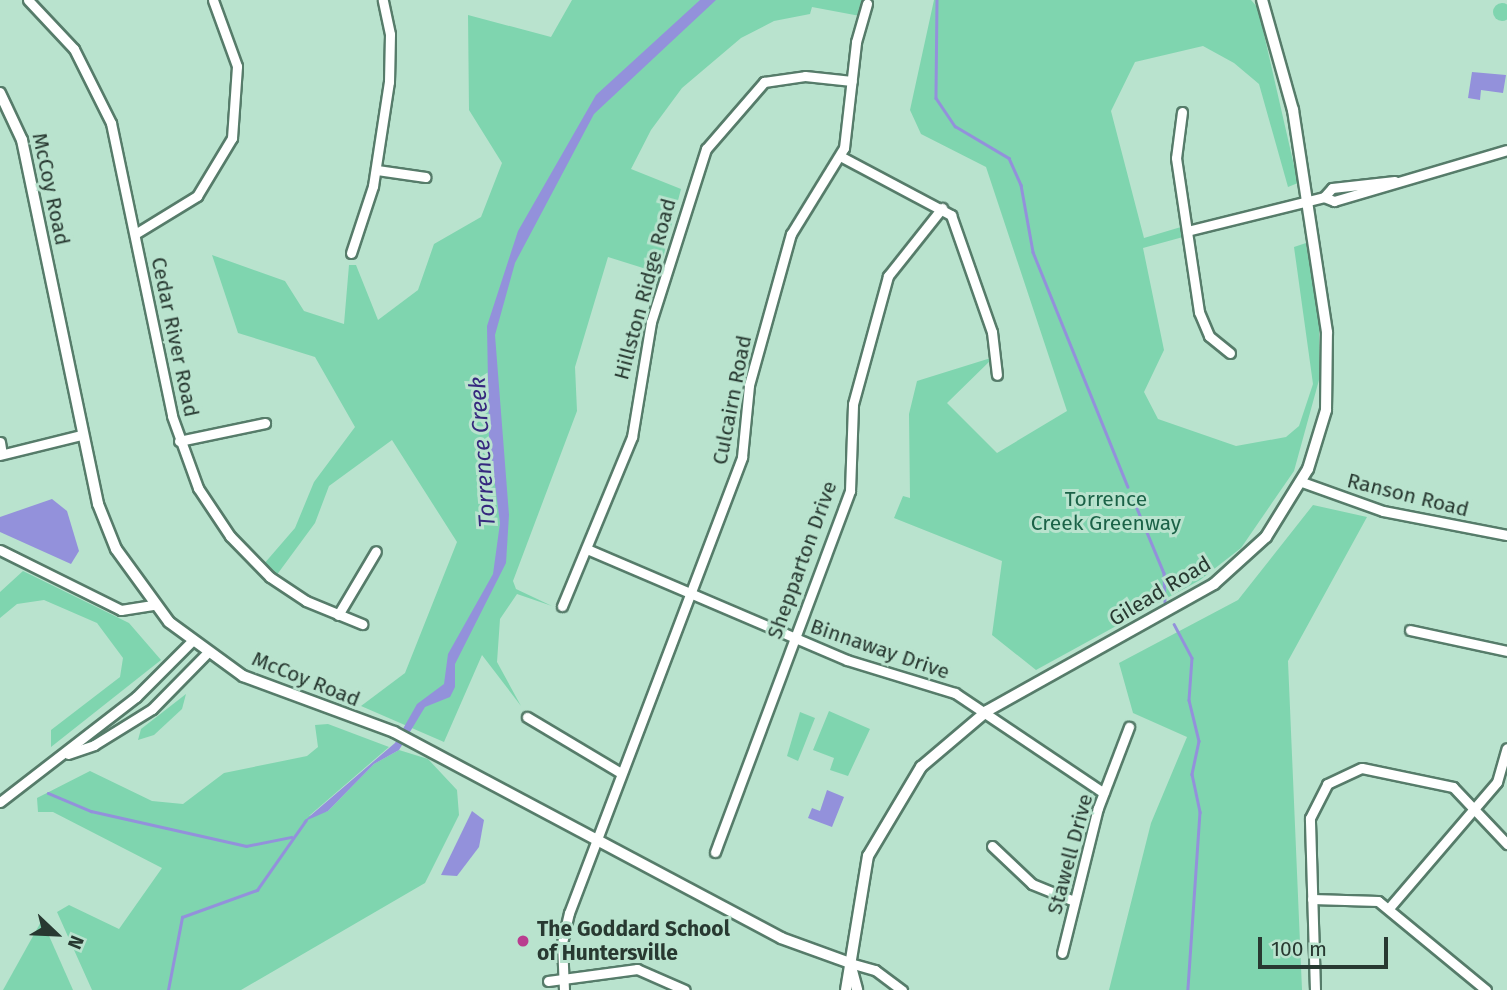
<!DOCTYPE html>
<html>
<head>
<meta charset="utf-8">
<style>
  body { margin:0 }
  #map { position:relative; width:1507px; height:990px; overflow:hidden; background:#b9e3ce; font-family:"Fira Sans",sans-serif }
  div>[style] { position:absolute }
  .green>* { inset:0; background:#7fd5af }
  .round { border-radius:50% }
  .water>* { inset:0; background:#9391db }
  .stream>* { height:2.5px; margin:-1.25px; padding:0 1.25px; transform-origin:1.25px; border-radius:1.25px; background:#9391db }
  .roads { filter:drop-shadow(2px 0 #567c6a) drop-shadow(-2px 0 #567c6a) drop-shadow(0 2px #567c6a) drop-shadow(0 -2px #567c6a) }
  .minor>* { height:9px; margin:-4.5px; padding:0 4.5px; transform-origin:4.5px; border-radius:4.5px; background:#fff }
  .major>* { height:10px; margin:-5px; padding:0 5px; transform-origin:5px; border-radius:5px; background:#fff }
  .dots>* { width:19px; height:19px; translate:-50% -50%; box-sizing:border-box; border:4px solid #b9e3ce; border-radius:50% }
  span { translate:-50% -50%; white-space:nowrap; text-align:center; line-height:1.15; -webkit-text-stroke:6px #b9e3ce; paint-order:stroke }
  .street-label { font-size:21px; color:#283931 }
  .park-label { font-size:21px; color:#1b6247 }
  .poi-label { font-size:21px; color:#283931; font-weight:700 }
  .left { translate:0 -50%; text-align:left }
  .water-label { font-size:23px; color:#36287e; font-style:italic }
  .north { position:absolute; left:21px; top:899px; width:70px; height:70px; -webkit-text-stroke:5px #b9e3ce; paint-order:stroke; rotate:113deg; font-size:19px; font-weight:700; line-height:28px; text-align:center; color:#283931 }
  .north::after { content:''; display:block; margin:auto; width:24px; height:32px; background:#283931; clip-path:polygon(50% 0,100% 100%,50% 72%,0 100%) }
  .scale { position:absolute; left:1258px; top:937px; width:130px; height:32px; box-sizing:border-box; border:4px solid #283931; border-top:0; padding-left:9px; font-size:21px; line-height:24px; white-space:nowrap; color:#283931; -webkit-text-stroke:5px #b9e3ce; paint-order:stroke }
</style>
</head>
<body>
<div id="map">
  <div class="green">
    <i style="clip-path:polygon(572px 0,869px 0,860px 16px,812px 7px,810px 14px,774px 21px,741px 38px,682px 88px,651px 130px,631px 169px,681px 189px,659px 273px,608px 257px,575px 367px,577px 411px,513px 581px,516px 589px,552px 606px,517px 594px,500px 619px,497px 662px,521px 706px,482px 655px,444px 742px,361px 706px,405px 673px,457px 542px,392px 440px,329px 486px,315px 523px,276px 576px,263px 565px,295px 528px,314px 482px,355px 427px,315px 357px,238px 333px,212px 255px,285px 281px,304px 311px,344px 324px,349px 265px,356px 265px,378px 320px,418px 290px,434px 244px,481px 217px,502px 163px,469px 110px,468px 15px,551px 37px)"></i>
    <i style="clip-path:polygon(934px 0,1251px 0,1258px 8px,1298px 183px,1288px 187px,1259px 84px,1234px 63px,1203px 46px,1135px 62px,1111px 111px,1144px 238px,1181px 227px,1183px 237px,1143px 248px,1164px 350px,1144px 392px,1158px 419px,1236px 446px,1286px 437px,1299px 426px,1313px 384px,1294px 247px,1306px 243px,1319px 323px,1319px 380px,1294px 471px,1241px 548px,1200px 580px,1036px 670px,992px 635px,1002px 561px,894px 518px,903px 496px,910px 498px,909px 414px,917px 381px,994px 357px,947px 403px,997px 453px,1067px 411px,986px 167px,921px 134px,910px 110px)"></i>
    <i class="round" style="left:1493px;top:3px;width:18px;height:18px"></i>
    <i style="clip-path:polygon(1313px 505px,1367px 517px,1288px 661px,1302px 990px,1109px 990px,1151px 823px,1187px 737px,1133px 713px,1119px 663px,1238px 600px)"></i>
    <i style="clip-path:polygon(23px 571px,129px 623px,161px 660px,51px 747px,51px 730px,120px 677px,123px 658px,97px 623px,44px 600px,17px 604px,0 618px,0 592px)"></i>
    <i style="clip-path:polygon(186px 694px,182px 709px,154px 735px,138px 740px,141px 729px)"></i>
    <i style="clip-path:polygon(829px 711px,870px 729px,848px 776px,830px 770px,834px 758px,813px 750px)"></i>
    <i style="clip-path:polygon(800px 712px,815px 718px,798px 761px,787px 756px)"></i>
    <i style="clip-path:polygon(328px 724px,389px 747px,309px 816px,328px 811px,374px 764px,399px 750px,428px 759px,457px 790px,459px 815px,425px 883px,241px 990px,92px 990px,57px 912px,69px 905px,119px 929px,162px 868px,53px 812px,38px 812px,37px 798px,90px 771px,152px 801px,183px 804px,224px 773px,307px 756px,318px 747px,315px 725px)"></i>
    <i style="clip-path:polygon(42px 920px,73px 990px,3px 990px)"></i>
  </div>
  <div class="water">
    <i style="clip-path:polygon(700px 0,716px 0,594px 114px,515px 263px,495px 335px,509px 515px,506px 563px,455px 664px,455px 687px,450px 697px,425px 707px,399px 750px,374px 764px,328px 811px,303px 822px,395px 743px,417px 704px,444px 684px,448px 654px,493px 574px,500px 523px,489px 439px,487px 326px,518px 231px,596px 95px)"></i>
    <i style="clip-path:polygon(1472px 72px,1506px 75px,1503px 93px,1481px 90px,1480px 100px,1468px 98px)"></i>
    <i style="clip-path:polygon(52px 499px,67px 511px,79px 551px,71px 564px,0 532px,0 517px)"></i>
    <i style="clip-path:polygon(827px 790px,844px 797px,832px 827px,808px 818px,812px 808px,820px 811px)"></i>
    <i style="clip-path:polygon(472px 811px,484px 820px,479px 847px,457px 876px,441px 875px)"></i>
  </div>
  <div class="stream">
    <i style="left:937px;top:0;width:98px;rotate:90.6deg"></i>
    <i style="left:936px;top:98px;width:34px;rotate:56deg"></i>
    <i style="left:955px;top:126px;width:63px;rotate:30.7deg"></i>
    <i style="left:1009px;top:158px;width:30px;rotate:66deg"></i>
    <i style="left:1021px;top:185px;width:68px;rotate:79.8deg"></i>
    <i style="left:1033px;top:252px;width:253px;rotate:68deg"></i>
    <i style="left:1134px;top:501px;width:78px;rotate:67.4deg"></i>
    <i style="left:1164px;top:573px;width:29px;rotate:88deg"></i>
    <i style="left:1174px;top:624px;width:38px;rotate:62deg"></i>
    <i style="left:1192px;top:658px;width:42px;rotate:94.1deg"></i>
    <i style="left:1189px;top:700px;width:42px;rotate:76.3deg"></i>
    <i style="left:1199px;top:741px;width:34px;rotate:102deg"></i>
    <i style="left:1192px;top:774px;width:39px;rotate:78deg"></i>
    <i style="left:1200px;top:812px;width:178px;rotate:93.9deg"></i>
    <i style="left:48px;top:793px;width:47px;rotate:22.7deg"></i>
    <i style="left:91px;top:811px;width:159px;rotate:12.7deg"></i>
    <i style="left:246px;top:846px;width:46px;rotate:-11.3deg"></i>
    <i style="left:168px;top:990px;width:74px;rotate:-79.1deg"></i>
    <i style="left:182px;top:917px;width:80px;rotate:-19.8deg"></i>
    <i style="left:257px;top:890px;width:85px;rotate:-55deg"></i>
  </div>
  <div class="roads">
    <div class="minor">
      <i style="left:28px;top:0;width:67px;rotate:46.8deg"></i>
      <i style="left:74px;top:49px;width:83px;rotate:63.4deg"></i>
      <i style="left:111px;top:123px;width:299px;rotate:78.2deg"></i>
      <i style="left:172px;top:416px;width:77px;rotate:70.1deg"></i>
      <i style="left:198px;top:488px;width:58px;rotate:56.3deg"></i>
      <i style="left:230px;top:536px;width:57px;rotate:45.7deg"></i>
      <i style="left:270px;top:577px;width:43px;rotate:33.7deg"></i>
      <i style="left:306px;top:601px;width:61px;rotate:22.3deg"></i>
      <i style="left:1182px;top:112px;width:46px;rotate:97.4deg"></i>
      <i style="left:1176px;top:158px;width:156px;rotate:81.5deg"></i>
      <i style="left:1199px;top:312px;width:26px;rotate:67deg"></i>
      <i style="left:1209px;top:336px;width:27px;rotate:39deg"></i>
      <i style="left:840px;top:156px;width:126px;rotate:28deg"></i>
      <i style="left:951px;top:215px;width:124px;rotate:70.7deg"></i>
      <i style="left:992px;top:332px;width:43px;rotate:83.4deg"></i>
      <i style="left:377px;top:170px;width:49px;rotate:8.3deg"></i>
      <i style="left:1324px;top:197px;width:11px;rotate:22deg"></i>
      <i style="left:1334px;top:201px;width:180px;rotate:-16.4deg"></i>
      <i style="left:1187px;top:231px;width:141px;rotate:-13.9deg"></i>
      <i style="left:1324px;top:197px;width:12px;rotate:-48deg"></i>
      <i style="left:1332px;top:188px;width:63px;rotate:-6.3deg"></i>
      <i style="left:135px;top:234px;width:73px;rotate:-31.5deg"></i>
      <i style="left:197px;top:196px;width:68px;rotate:-58.9deg"></i>
      <i style="left:232px;top:138px;width:72px;rotate:-86deg"></i>
      <i style="left:237px;top:66px;width:70px;rotate:-110deg"></i>
      <i style="left:351px;top:253px;width:71px;rotate:-71.8deg"></i>
      <i style="left:373px;top:186px;width:105px;rotate:-81.3deg"></i>
      <i style="left:389px;top:82px;width:48px;rotate:-88.8deg"></i>
      <i style="left:390px;top:34px;width:35px;rotate:-102deg"></i>
      <i style="left:179px;top:441px;width:88px;rotate:-11.8deg"></i>
      <i style="left:0;top:442px;width:12px;rotate:81deg"></i>
      <i style="left:0;top:455px;width:83px;rotate:-13.9deg"></i>
      <i style="left:1302px;top:482px;width:86px;rotate:19.7deg"></i>
      <i style="left:1383px;top:511px;width:126px;rotate:11deg"></i>
      <i style="left:0;top:550px;width:135px;rotate:26.4deg"></i>
      <i style="left:121px;top:610px;width:32px;rotate:-9deg"></i>
      <i style="left:589px;top:550px;width:280px;rotate:23.1deg"></i>
      <i style="left:847px;top:660px;width:113px;rotate:17deg"></i>
      <i style="left:955px;top:693px;width:179px;rotate:33.9deg"></i>
      <i style="left:562px;top:606px;width:183px;rotate:-67.5deg"></i>
      <i style="left:632px;top:437px;width:117px;rotate:-80.6deg"></i>
      <i style="left:651px;top:322px;width:182px;rotate:-72.4deg"></i>
      <i style="left:706px;top:149px;width:89px;rotate:-49.1deg"></i>
      <i style="left:764px;top:82px;width:41px;rotate:-8.3deg"></i>
      <i style="left:805px;top:76px;width:47px;rotate:6.1deg"></i>
      <i style="left:338px;top:615px;width:74px;rotate:-59.3deg"></i>
      <i style="left:1410px;top:630px;width:99px;rotate:12.2deg"></i>
      <i style="left:527px;top:717px;width:109px;rotate:30.8deg"></i>
      <i style="left:68px;top:754px;width:28px;rotate:-19deg"></i>
      <i style="left:94px;top:745px;width:68px;rotate:-31.8deg"></i>
      <i style="left:152px;top:709px;width:78px;rotate:-45.5deg"></i>
      <i style="left:0;top:802px;width:172px;rotate:-37.7deg"></i>
      <i style="left:136px;top:697px;width:79px;rotate:-45deg"></i>
      <i style="left:992px;top:846px;width:55px;rotate:43.5deg"></i>
      <i style="left:1032px;top:884px;width:45px;rotate:22deg"></i>
      <i style="left:715px;top:852px;width:385px;rotate:-69.5deg"></i>
      <i style="left:850px;top:491px;width:87px;rotate:-88deg"></i>
      <i style="left:853px;top:404px;width:133px;rotate:-74.7deg"></i>
      <i style="left:888px;top:276px;width:87px;rotate:-51.5deg"></i>
      <i style="left:1312px;top:899px;width:66px;rotate:1.7deg"></i>
      <i style="left:1378px;top:901px;width:140px;rotate:39.5deg"></i>
      <i style="left:1389px;top:908px;width:166px;rotate:-49.4deg"></i>
      <i style="left:1497px;top:782px;width:35px;rotate:-74deg"></i>
      <i style="left:1062px;top:953px;width:149px;rotate:-76.1deg"></i>
      <i style="left:1098px;top:808px;width:87px;rotate:-69.1deg"></i>
      <i style="left:850px;top:963px;width:26px;rotate:16deg"></i>
      <i style="left:875px;top:970px;width:34px;rotate:37deg"></i>
      <i style="left:548px;top:981px;width:90px;rotate:-7.7deg"></i>
      <i style="left:637px;top:969px;width:52px;rotate:23.6deg"></i>
      <i style="left:564px;top:990px;width:47px;rotate:-92.4deg"></i>
      <i style="left:562px;top:943px;width:31px;rotate:-77deg"></i>
      <i style="left:569px;top:913px;width:488px;rotate:-69.2deg"></i>
      <i style="left:742px;top:457px;width:72px;rotate:-84.4deg"></i>
      <i style="left:749px;top:385px;width:157px;rotate:-74.5deg"></i>
      <i style="left:791px;top:234px;width:101px;rotate:-58.4deg"></i>
      <i style="left:844px;top:148px;width:107px;rotate:-83.5deg"></i>
      <i style="left:856px;top:42px;width:40px;rotate:-74deg"></i>
      <i style="left:1315px;top:990px;width:172px;rotate:-91.7deg"></i>
      <i style="left:1310px;top:818px;width:38px;rotate:-63deg"></i>
      <i style="left:1327px;top:784px;width:38px;rotate:-25deg"></i>
      <i style="left:1362px;top:768px;width:93px;rotate:11.8deg"></i>
      <i style="left:1453px;top:787px;width:79px;rotate:46.5deg"></i>
    </div>
    <div class="major">
      <i style="left:0;top:93px;width:52px;rotate:64.9deg"></i>
      <i style="left:22px;top:140px;width:372px;rotate:78.2deg"></i>
      <i style="left:98px;top:504px;width:48px;rotate:68.2deg"></i>
      <i style="left:116px;top:549px;width:90px;rotate:54deg"></i>
      <i style="left:169px;top:622px;width:92px;rotate:36.1deg"></i>
      <i style="left:243px;top:676px;width:161px;rotate:20.3deg"></i>
      <i style="left:394px;top:732px;width:438px;rotate:28deg"></i>
      <i style="left:781px;top:938px;width:73px;rotate:19.9deg"></i>
      <i style="left:850px;top:963px;width:28px;rotate:75deg"></i>
      <i style="left:846px;top:990px;width:136px;rotate:-80.7deg"></i>
      <i style="left:868px;top:856px;width:104px;rotate:-59.2deg"></i>
      <i style="left:921px;top:767px;width:87px;rotate:-40.3deg"></i>
      <i style="left:987px;top:711px;width:260px;rotate:-29.2deg"></i>
      <i style="left:1214px;top:584px;width:70px;rotate:-42.1deg"></i>
      <i style="left:1266px;top:537px;width:80px;rotate:-58.3deg"></i>
      <i style="left:1308px;top:469px;width:62px;rotate:-73deg"></i>
      <i style="left:1326px;top:410px;width:78px;rotate:-89.3deg"></i>
      <i style="left:1327px;top:332px;width:225px;rotate:-98.7deg"></i>
      <i style="left:1293px;top:110px;width:114px;rotate:-105.7deg"></i>
    </div>
  </div>
  <div class="dots">
    <i style="left:523px;top:941px;background:#b93d8f"></i>
  </div>
  <div class="street-label">
    <span style="left:51px;top:189px;rotate:78deg">McCoy Road</span>
    <span style="left:645px;top:289px;rotate:-75deg">Hillston Ridge Road</span>
    <span style="left:175px;top:337px;rotate:78deg">Cedar River Road</span>
    <span style="left:732px;top:400px;rotate:-79deg">Culcairn Road</span>
    <span style="left:1408px;top:495px;rotate:14deg">Ranson Road</span>
    <span style="left:802px;top:560px;rotate:-70deg">Shepparton Drive</span>
    <span style="left:1160px;top:591px;rotate:-31deg">Gilead Road</span>
    <span style="left:880px;top:649px;rotate:19deg">Binnaway Drive</span>
    <span style="left:306px;top:679px;rotate:22deg">McCoy Road</span>
    <span style="left:1070px;top:854px;rotate:-75deg">Stawell Drive</span>
  </div>
  <div class="park-label">
    <span style="left:1106px;top:511px">Torrence<br>Creek Greenway</span>
  </div>
  <div class="poi-label">
    <span class="left" style="left:537px;top:941px">The Goddard School<br>of Huntersville</span>
  </div>
  <div class="water-label">
    <span style="left:482px;top:452px;rotate:-94deg">Torrence Creek</span>
  </div>
  <div class="north">N</div>
  <div class="scale">100 m</div>
</div>
</body>
</html>
